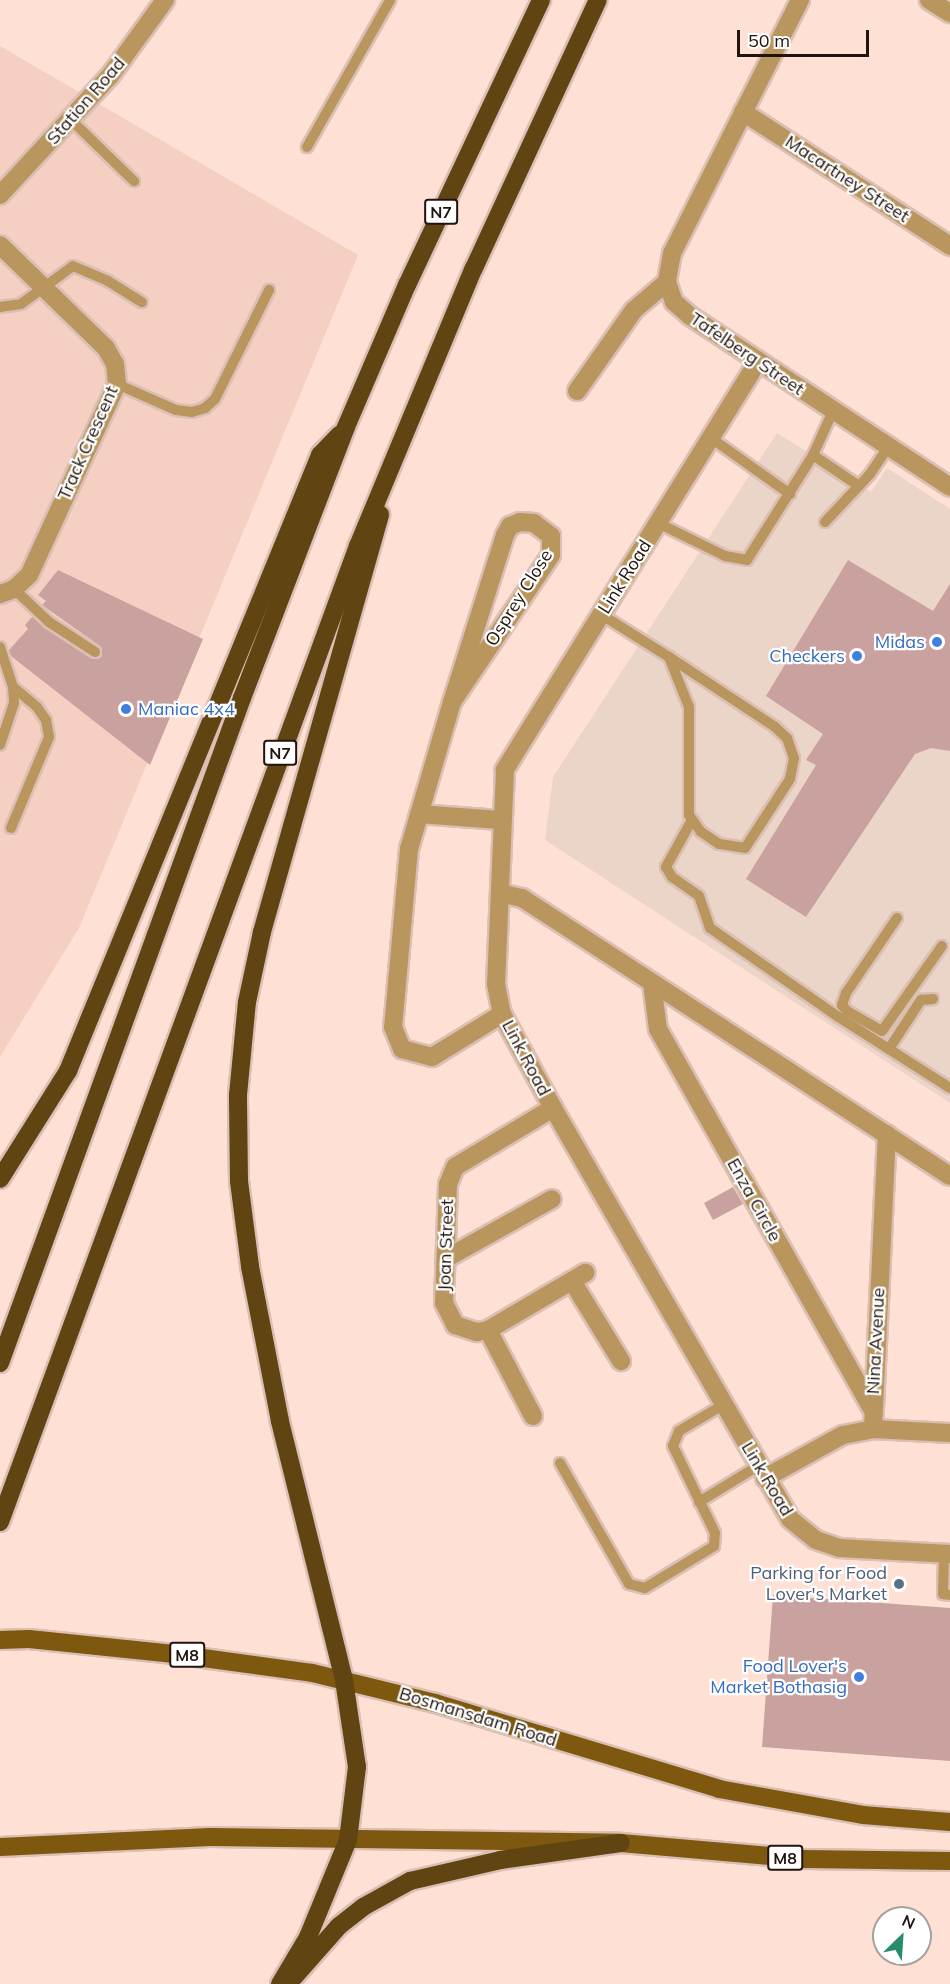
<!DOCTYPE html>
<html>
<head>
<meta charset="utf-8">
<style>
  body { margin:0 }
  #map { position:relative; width:950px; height:1984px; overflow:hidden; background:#ffe0d4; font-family:Mulish,sans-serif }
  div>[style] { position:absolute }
  .commercial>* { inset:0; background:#ebd4c8 }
  .built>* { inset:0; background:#f5d0c2 }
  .building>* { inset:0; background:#c9a19f }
  .roads { filter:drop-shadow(2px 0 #dbbfb4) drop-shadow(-2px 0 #dbbfb4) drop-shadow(0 2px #dbbfb4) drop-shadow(0 -2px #dbbfb4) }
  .lane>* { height:10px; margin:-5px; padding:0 5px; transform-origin:5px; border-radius:5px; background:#ba965f }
  .street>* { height:18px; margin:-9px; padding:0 9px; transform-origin:9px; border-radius:9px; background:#ba965f }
  .primary>* { height:18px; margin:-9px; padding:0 9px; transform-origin:9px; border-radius:9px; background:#7d580e }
  .highway>* { height:18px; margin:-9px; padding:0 9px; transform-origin:9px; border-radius:9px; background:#604412 }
  .dots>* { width:16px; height:16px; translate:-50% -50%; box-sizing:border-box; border:3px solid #fff; border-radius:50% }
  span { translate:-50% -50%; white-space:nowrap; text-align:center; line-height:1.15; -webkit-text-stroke:4.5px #fff; paint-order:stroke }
  .shield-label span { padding:2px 4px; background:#fff; border:2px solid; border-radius:4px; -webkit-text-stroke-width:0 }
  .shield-label { font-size:16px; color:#21140f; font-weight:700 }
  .street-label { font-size:18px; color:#21140f }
  .shop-label { font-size:18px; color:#366cbe }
  .right { translate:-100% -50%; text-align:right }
  .left { translate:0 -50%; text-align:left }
  .service-label { font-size:18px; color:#4e5e75 }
  .north { position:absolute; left:872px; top:1906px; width:60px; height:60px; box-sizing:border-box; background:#fff; border:2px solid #a6a19f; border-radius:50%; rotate:25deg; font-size:16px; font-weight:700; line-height:24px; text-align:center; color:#21140f }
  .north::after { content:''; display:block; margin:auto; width:21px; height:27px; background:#278d68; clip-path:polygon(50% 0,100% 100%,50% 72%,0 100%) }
  .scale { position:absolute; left:737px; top:30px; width:132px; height:27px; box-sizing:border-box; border:3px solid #21140f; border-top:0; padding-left:8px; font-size:18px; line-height:21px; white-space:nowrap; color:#21140f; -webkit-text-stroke:4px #fff; paint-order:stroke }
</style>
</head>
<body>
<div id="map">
  <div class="commercial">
    <i style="clip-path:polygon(777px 433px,871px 492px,887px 468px,950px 509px,950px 1103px,545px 840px,553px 777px)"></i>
  </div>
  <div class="built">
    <i style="clip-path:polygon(0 46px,358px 255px,79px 928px,0 1057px)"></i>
  </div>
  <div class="building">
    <i style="clip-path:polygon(848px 560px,933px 611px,950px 584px,950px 751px,931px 748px,915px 754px,806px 917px,746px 879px,816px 765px,806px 760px,823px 734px,766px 696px)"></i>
    <i style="clip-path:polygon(58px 570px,203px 639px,150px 765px,11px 656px,9px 650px,28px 629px,25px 625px,32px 617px,91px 658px,102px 656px,100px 646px,42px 605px,46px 601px,38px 595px)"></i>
    <i style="clip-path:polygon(733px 1187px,743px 1204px,713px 1220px,704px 1203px)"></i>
    <i style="clip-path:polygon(773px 1595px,950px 1608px,950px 1761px,762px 1747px)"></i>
  </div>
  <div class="roads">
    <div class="lane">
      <i style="left:71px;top:120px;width:88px;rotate:44.1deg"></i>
      <i style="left:307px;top:147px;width:169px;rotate:-60.5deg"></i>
      <i style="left:0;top:307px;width:21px;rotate:-8deg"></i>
      <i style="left:21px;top:304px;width:64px;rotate:-36.2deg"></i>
      <i style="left:73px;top:266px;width:38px;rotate:23deg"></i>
      <i style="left:108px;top:281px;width:40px;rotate:32deg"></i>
      <i style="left:117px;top:384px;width:64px;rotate:23.8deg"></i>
      <i style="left:176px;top:410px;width:16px;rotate:7deg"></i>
      <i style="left:192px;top:412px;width:14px;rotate:-17deg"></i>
      <i style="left:205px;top:408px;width:13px;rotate:-42deg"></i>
      <i style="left:215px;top:399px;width:122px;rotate:-63.6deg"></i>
      <i style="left:833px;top:411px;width:48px;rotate:114.4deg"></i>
      <i style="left:813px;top:455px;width:55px;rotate:34deg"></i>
      <i style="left:711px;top:438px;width:97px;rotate:35.3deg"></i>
      <i style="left:825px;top:522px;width:66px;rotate:-46.8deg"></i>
      <i style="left:870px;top:474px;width:32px;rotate:-56deg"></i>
      <i style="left:658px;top:523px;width:75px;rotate:26.2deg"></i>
      <i style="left:725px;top:556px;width:22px;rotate:10deg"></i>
      <i style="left:747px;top:560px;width:124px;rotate:-57.8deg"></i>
      <i style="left:14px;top:589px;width:48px;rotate:43.3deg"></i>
      <i style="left:49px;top:622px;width:55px;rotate:33.1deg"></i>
      <i style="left:602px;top:615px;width:79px;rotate:32.1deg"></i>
      <i style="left:669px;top:657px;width:127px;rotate:33.4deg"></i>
      <i style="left:775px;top:727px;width:16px;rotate:43deg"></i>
      <i style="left:787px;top:738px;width:21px;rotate:71deg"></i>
      <i style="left:794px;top:758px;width:21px;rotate:101deg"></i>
      <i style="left:790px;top:779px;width:82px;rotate:123.1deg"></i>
      <i style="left:745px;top:848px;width:26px;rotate:-171deg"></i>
      <i style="left:719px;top:844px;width:22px;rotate:-146deg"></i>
      <i style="left:701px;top:832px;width:21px;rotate:-125deg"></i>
      <i style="left:689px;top:815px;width:108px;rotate:-90deg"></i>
      <i style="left:689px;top:707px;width:54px;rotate:-111.8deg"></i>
      <i style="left:0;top:647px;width:42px;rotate:72deg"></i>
      <i style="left:13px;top:687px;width:16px;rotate:86deg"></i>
      <i style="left:14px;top:703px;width:44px;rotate:108.4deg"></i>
      <i style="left:692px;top:820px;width:54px;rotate:119deg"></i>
      <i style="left:666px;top:867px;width:12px;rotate:59deg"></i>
      <i style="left:672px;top:877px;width:33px;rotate:35deg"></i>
      <i style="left:699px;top:896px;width:34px;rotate:71deg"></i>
      <i style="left:710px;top:928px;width:155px;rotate:34.7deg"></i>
      <i style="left:837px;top:1016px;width:134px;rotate:32.5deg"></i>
      <i style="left:11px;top:828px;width:99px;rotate:-67.3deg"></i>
      <i style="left:49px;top:737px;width:17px;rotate:-100deg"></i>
      <i style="left:46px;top:720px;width:16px;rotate:-125deg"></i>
      <i style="left:37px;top:707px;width:31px;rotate:-140deg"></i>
      <i style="left:897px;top:918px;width:91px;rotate:124.2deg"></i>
      <i style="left:846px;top:993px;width:13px;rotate:108deg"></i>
      <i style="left:842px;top:1005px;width:8px;rotate:50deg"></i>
      <i style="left:847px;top:1011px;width:40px;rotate:29.7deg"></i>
      <i style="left:882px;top:1031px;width:104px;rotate:-54.8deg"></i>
      <i style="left:889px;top:1049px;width:59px;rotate:-56.9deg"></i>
      <i style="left:921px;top:1000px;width:12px;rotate:-5deg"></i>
      <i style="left:560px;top:1463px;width:139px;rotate:60.3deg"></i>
      <i style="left:629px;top:1584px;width:16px;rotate:14deg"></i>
      <i style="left:645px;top:1588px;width:81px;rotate:-31.3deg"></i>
      <i style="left:714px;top:1546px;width:13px;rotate:-86deg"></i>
      <i style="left:715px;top:1533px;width:97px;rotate:-115.8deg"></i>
      <i style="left:673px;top:1446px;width:16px;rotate:-68deg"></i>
      <i style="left:679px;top:1431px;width:51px;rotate:-30.6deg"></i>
      <i style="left:699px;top:1502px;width:69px;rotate:-31.4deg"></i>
      <i style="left:944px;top:1554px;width:40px;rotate:91.4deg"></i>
      <i style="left:943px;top:1594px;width:7px;rotate:8deg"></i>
    </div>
    <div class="street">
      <i style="left:800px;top:0;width:284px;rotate:116.8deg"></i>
      <i style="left:672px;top:253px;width:29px;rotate:100deg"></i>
      <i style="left:667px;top:282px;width:21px;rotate:71deg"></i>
      <i style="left:674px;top:302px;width:21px;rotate:41deg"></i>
      <i style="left:690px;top:316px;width:311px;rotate:33.3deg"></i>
      <i style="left:929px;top:0;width:25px;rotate:32deg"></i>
      <i style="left:743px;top:112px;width:247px;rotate:32.9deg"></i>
      <i style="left:0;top:195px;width:162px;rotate:-47.3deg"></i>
      <i style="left:110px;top:76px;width:94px;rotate:-54.1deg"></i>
      <i style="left:0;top:245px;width:148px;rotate:44.2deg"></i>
      <i style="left:106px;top:348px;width:18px;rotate:61deg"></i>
      <i style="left:115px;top:364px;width:20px;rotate:84deg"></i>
      <i style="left:117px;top:384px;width:210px;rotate:114.7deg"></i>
      <i style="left:29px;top:575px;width:21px;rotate:137deg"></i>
      <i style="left:14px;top:589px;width:15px;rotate:160deg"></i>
      <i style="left:757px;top:363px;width:479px;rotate:121.8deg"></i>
      <i style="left:505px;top:770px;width:214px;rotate:92.4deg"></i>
      <i style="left:496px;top:984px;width:31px;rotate:79deg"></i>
      <i style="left:502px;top:1014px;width:107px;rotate:61.5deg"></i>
      <i style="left:553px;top:1108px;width:474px;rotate:60deg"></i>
      <i style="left:790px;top:1519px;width:33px;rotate:39deg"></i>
      <i style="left:816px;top:1540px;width:24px;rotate:19deg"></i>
      <i style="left:839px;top:1548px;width:111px;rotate:3.1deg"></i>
      <i style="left:577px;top:391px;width:99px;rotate:-54.9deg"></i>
      <i style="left:634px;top:310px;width:43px;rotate:-40.3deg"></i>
      <i style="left:452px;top:702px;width:177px;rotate:-56deg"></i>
      <i style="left:551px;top:555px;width:19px;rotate:-90deg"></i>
      <i style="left:551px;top:536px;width:21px;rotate:-143deg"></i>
      <i style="left:534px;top:523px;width:14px;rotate:-176deg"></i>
      <i style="left:520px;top:522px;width:11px;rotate:158deg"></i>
      <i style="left:510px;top:526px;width:10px;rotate:119deg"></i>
      <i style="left:505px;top:535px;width:175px;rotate:107.6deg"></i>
      <i style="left:452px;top:702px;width:153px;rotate:106.3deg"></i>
      <i style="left:409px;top:849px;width:179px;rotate:95.1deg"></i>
      <i style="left:393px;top:1027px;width:24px;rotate:68deg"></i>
      <i style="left:402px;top:1049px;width:31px;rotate:15deg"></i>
      <i style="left:432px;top:1057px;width:82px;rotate:-31.6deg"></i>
      <i style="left:419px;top:814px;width:81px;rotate:4.2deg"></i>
      <i style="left:500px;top:893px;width:23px;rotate:13deg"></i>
      <i style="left:522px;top:898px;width:510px;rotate:33.01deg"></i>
      <i style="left:652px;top:983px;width:46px;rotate:82.6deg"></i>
      <i style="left:658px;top:1029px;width:438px;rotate:60.6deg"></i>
      <i style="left:553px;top:1108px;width:114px;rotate:149deg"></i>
      <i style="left:455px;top:1167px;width:18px;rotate:112deg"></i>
      <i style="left:448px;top:1184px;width:119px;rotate:91.9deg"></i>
      <i style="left:444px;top:1303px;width:25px;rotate:63deg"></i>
      <i style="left:455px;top:1325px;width:23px;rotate:18deg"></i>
      <i style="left:477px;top:1332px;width:11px;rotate:-10deg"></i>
      <i style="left:488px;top:1330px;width:113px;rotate:-30.4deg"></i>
      <i style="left:447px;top:1258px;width:120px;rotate:-29.3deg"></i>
      <i style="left:572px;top:1281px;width:94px;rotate:58.5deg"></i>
      <i style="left:488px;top:1330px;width:97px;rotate:62.4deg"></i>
      <i style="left:873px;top:1429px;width:77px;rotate:3deg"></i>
      <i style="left:765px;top:1478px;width:89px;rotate:-28.9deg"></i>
      <i style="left:843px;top:1435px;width:31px;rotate:-11deg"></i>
      <i style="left:873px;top:1429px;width:295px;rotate:-87.3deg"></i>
    </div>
    <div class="primary">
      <i style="left:0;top:1640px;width:29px;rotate:-2deg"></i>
      <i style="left:29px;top:1639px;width:146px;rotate:5.9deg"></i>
      <i style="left:174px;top:1654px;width:139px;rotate:7.8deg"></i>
      <i style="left:312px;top:1673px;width:127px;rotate:13.7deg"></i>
      <i style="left:435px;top:1703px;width:297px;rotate:16.8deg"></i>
      <i style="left:719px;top:1789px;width:146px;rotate:10.2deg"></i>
      <i style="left:863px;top:1815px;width:87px;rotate:4.6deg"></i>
      <i style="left:0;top:1847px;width:210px;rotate:-2.7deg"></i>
      <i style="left:210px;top:1837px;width:411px;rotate:0.8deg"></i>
      <i style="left:621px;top:1843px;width:184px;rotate:5deg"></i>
      <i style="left:804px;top:1859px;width:146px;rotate:0.8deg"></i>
    </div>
    <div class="highway">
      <i style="left:0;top:1179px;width:128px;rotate:-57.8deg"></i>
      <i style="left:68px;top:1071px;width:666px;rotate:-67.75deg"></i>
      <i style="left:320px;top:455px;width:28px;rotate:-46deg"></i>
      <i style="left:0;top:1363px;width:708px;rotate:-70deg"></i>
      <i style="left:242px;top:698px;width:290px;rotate:-69deg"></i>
      <i style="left:346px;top:427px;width:155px;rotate:-66.8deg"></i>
      <i style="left:407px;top:285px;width:315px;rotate:-64.8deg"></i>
      <i style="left:0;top:1522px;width:1040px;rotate:-69.86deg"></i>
      <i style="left:358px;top:546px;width:301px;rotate:-67.4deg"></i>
      <i style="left:474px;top:268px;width:295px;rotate:-65.2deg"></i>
      <i style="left:294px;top:1977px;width:68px;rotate:-48.6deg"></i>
      <i style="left:339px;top:1926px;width:31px;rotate:-38deg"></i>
      <i style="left:363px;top:1907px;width:54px;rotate:-29deg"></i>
      <i style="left:410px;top:1881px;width:92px;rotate:-13.1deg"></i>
      <i style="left:500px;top:1860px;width:122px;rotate:-8deg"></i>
      <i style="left:280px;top:1984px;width:55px;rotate:-59.2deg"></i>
      <i style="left:308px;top:1937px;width:105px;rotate:-67.6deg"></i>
      <i style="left:348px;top:1840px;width:74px;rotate:-83deg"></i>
      <i style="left:357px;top:1767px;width:88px;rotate:-98.5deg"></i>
      <i style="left:344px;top:1680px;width:267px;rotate:-103.9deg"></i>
      <i style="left:280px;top:1421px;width:158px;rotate:-101deg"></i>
      <i style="left:250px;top:1266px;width:86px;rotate:-97.4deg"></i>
      <i style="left:239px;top:1181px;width:86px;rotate:-90.7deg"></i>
      <i style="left:238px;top:1095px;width:93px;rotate:-84.5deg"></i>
      <i style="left:247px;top:1002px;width:72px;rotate:-77.9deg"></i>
      <i style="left:262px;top:932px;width:434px;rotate:-74.2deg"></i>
    </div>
  </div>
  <div class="dots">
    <i style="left:937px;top:642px;background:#3f7fe0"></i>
    <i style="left:857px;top:656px;background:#3f7fe0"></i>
    <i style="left:126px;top:709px;background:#3f7fe0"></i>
    <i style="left:899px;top:1584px;background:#5c6f8a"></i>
    <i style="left:859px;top:1677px;background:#3f7fe0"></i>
  </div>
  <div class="shield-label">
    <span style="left:441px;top:212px">N7</span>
    <span style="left:280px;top:753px">N7</span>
    <span style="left:187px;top:1655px">M8</span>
    <span style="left:785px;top:1858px">M8</span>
  </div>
  <div class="street-label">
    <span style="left:86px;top:101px;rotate:-49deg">Station Road</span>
    <span style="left:847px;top:179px;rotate:33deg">Macartney Street</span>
    <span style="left:747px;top:354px;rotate:34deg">Tafelberg Street</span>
    <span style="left:88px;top:443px;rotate:-66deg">Track Crescent</span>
    <span style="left:625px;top:577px;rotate:-58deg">Link Road</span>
    <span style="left:519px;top:598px;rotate:-58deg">Osprey Close</span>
    <span style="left:526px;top:1058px;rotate:62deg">Link Road</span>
    <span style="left:754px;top:1200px;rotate:61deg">Enza Circle</span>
    <span style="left:446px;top:1245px;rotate:-88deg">Joan Street</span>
    <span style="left:876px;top:1341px;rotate:-87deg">Nina Avenue</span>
    <span style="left:767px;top:1479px;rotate:59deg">Link Road</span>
    <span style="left:478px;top:1717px;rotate:17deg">Bosmansdam Road</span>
  </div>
  <div class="shop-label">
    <span class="right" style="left:925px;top:642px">Midas</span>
    <span class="right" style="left:845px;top:656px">Checkers</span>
    <span class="left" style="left:138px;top:709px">Maniac 4x4</span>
    <span class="right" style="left:847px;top:1677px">Food Lover's<br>Market Bothasig</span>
  </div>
  <div class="service-label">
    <span class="right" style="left:887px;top:1584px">Parking for Food<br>Lover's Market</span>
  </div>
  <div class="north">N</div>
  <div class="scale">50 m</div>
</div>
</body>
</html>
